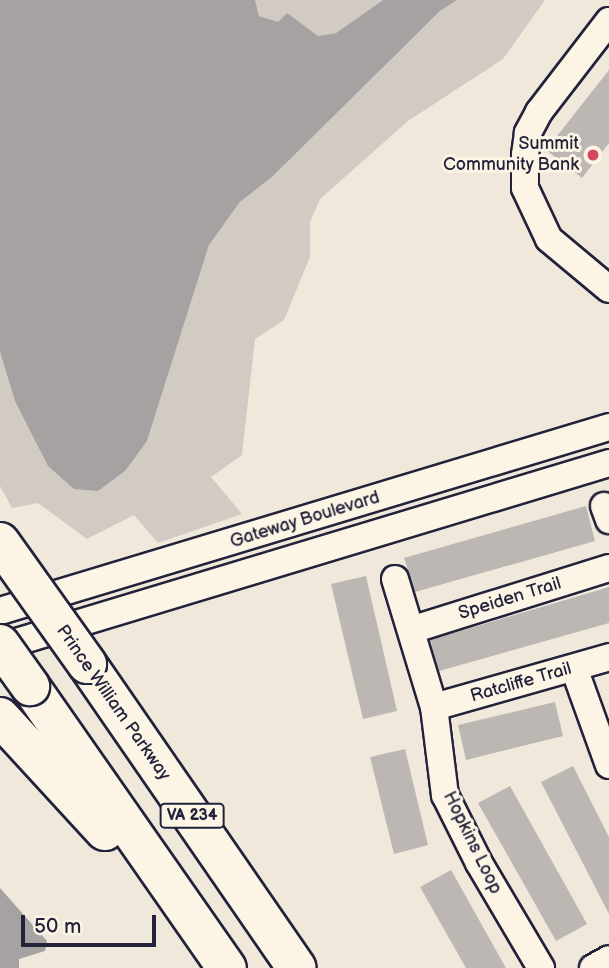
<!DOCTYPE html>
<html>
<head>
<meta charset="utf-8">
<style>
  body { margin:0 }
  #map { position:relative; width:609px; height:968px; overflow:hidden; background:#efe8db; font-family:"Balsamiq Sans",sans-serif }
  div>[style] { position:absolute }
  .green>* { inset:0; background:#d1cbc3 }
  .water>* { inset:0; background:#a6a2a2 }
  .building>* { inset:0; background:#bcb7b3 }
  .roads { filter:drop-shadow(2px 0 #22223b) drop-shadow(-2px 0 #22223b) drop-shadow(0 2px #22223b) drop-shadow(0 -2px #22223b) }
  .minor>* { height:26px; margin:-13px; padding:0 13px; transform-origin:13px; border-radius:13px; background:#fcf5e5 }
  .highway>* { height:38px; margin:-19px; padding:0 19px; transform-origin:19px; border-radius:19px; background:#fcf5e5 }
  .bridges { filter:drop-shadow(2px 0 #22223b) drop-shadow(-2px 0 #22223b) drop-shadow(0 2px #22223b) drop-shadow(0 -2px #22223b) }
  .highway-bridge>* { height:38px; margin:-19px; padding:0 19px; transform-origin:19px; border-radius:19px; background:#fcf5e5 }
  .dots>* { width:19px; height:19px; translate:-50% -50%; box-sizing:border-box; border:4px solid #fcf5e5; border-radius:50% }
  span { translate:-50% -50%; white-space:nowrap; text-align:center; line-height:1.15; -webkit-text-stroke:6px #fcf5e5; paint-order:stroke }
  .shield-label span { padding:2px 5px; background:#fcf5e5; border:2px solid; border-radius:5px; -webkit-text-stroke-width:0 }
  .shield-label { font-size:16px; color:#22223b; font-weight:700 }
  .poi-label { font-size:18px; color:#22223b }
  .right { translate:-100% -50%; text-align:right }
  .street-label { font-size:18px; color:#22223b }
  .scale { position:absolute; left:21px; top:915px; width:135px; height:32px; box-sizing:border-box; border:4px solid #22223b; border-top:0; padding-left:9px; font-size:21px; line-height:24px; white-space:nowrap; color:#22223b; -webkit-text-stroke:5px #fcf5e5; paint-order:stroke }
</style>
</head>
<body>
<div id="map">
  <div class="green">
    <i style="clip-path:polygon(255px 0,383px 0,336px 33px,318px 36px,259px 16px)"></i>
    <i style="clip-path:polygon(457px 0,545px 0,503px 59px,408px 121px,320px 199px,310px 222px,310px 257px,284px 320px,255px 339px,242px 455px,211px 477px,242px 514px,158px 543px,134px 515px,87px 539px,38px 503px,12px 508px,0 486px,0 352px,15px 401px,147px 441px,209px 245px,240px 202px,273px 176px,440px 11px)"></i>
  </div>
  <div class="water">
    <i style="clip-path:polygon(0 0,255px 0,259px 16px,278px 22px,287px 13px,318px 36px,336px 33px,383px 0,457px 0,440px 11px,273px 176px,240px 202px,209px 245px,147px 441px,125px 471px,98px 491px,74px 489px,48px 466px,15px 401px,0 352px)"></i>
    <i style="clip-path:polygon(0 888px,47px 941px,45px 951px,19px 959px,19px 968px,0 968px)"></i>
  </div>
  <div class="building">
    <i style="clip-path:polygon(609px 70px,609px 143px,582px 178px,546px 150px)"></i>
    <i style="clip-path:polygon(586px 506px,595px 541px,415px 592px,404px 558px)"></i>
    <i style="clip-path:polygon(366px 576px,397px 711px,363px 719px,331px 584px)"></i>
    <i style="clip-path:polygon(609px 587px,609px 623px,439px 671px,430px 640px)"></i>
    <i style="clip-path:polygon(555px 702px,563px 736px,466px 760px,458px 725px)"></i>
    <i style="clip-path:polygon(405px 749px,428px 845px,394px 854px,370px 757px)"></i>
    <i style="clip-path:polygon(573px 766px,609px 837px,609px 914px,541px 782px)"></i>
    <i style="clip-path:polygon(510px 786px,587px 924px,556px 941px,478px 803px)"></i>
    <i style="clip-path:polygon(451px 870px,506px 968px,466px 968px,420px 887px)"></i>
  </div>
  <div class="roads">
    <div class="minor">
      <i style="left:609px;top:21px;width:115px;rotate:127.6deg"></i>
      <i style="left:539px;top:112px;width:24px;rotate:118deg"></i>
      <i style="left:528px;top:133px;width:22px;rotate:98deg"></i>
      <i style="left:525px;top:155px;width:33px;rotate:90deg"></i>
      <i style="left:525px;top:188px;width:56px;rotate:64.8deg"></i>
      <i style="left:549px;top:239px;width:78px;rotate:39.8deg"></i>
      <i style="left:604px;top:506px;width:15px;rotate:70deg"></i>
      <i style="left:395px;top:579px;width:134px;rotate:73.1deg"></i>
      <i style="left:434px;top:707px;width:89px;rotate:82.9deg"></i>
      <i style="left:445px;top:795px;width:76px;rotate:63.4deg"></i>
      <i style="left:479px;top:863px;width:122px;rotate:59.4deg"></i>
      <i style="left:0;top:611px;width:636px;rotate:-16.81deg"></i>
      <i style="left:411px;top:630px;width:207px;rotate:-17.4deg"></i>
      <i style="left:0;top:647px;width:636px;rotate:-16.81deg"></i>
      <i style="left:574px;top:668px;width:103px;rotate:70.2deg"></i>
      <i style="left:434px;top:707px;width:182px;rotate:-15.9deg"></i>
      <i style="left:593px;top:968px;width:18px;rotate:-29deg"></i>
    </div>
    <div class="highway">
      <i style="left:87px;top:664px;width:369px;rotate:55.4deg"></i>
      <i style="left:30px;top:686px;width:344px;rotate:55.1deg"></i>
      <i style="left:0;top:717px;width:155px;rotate:47.4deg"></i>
    </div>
  </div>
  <div class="bridges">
    <div class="highway-bridge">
      <i style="left:0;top:542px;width:150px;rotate:54.5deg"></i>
      <i style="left:0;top:644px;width:52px;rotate:54.5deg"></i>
    </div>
  </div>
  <div class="dots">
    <i style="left:593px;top:155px;background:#d1495b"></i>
  </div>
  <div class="shield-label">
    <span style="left:192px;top:816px">VA 234</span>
  </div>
  <div class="poi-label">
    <span class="right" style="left:579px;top:155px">Summit<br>Community Bank</span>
  </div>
  <div class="street-label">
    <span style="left:305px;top:520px;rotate:-17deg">Gateway Boulevard</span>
    <span style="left:510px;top:599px;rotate:-17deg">Speiden Trail</span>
    <span style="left:521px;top:683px;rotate:-16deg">Ratcliffe Trail</span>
    <span style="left:113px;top:703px;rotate:55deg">Prince William Parkway</span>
    <span style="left:472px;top:843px;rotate:64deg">Hopkins Loop</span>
  </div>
  <div class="scale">50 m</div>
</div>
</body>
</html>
